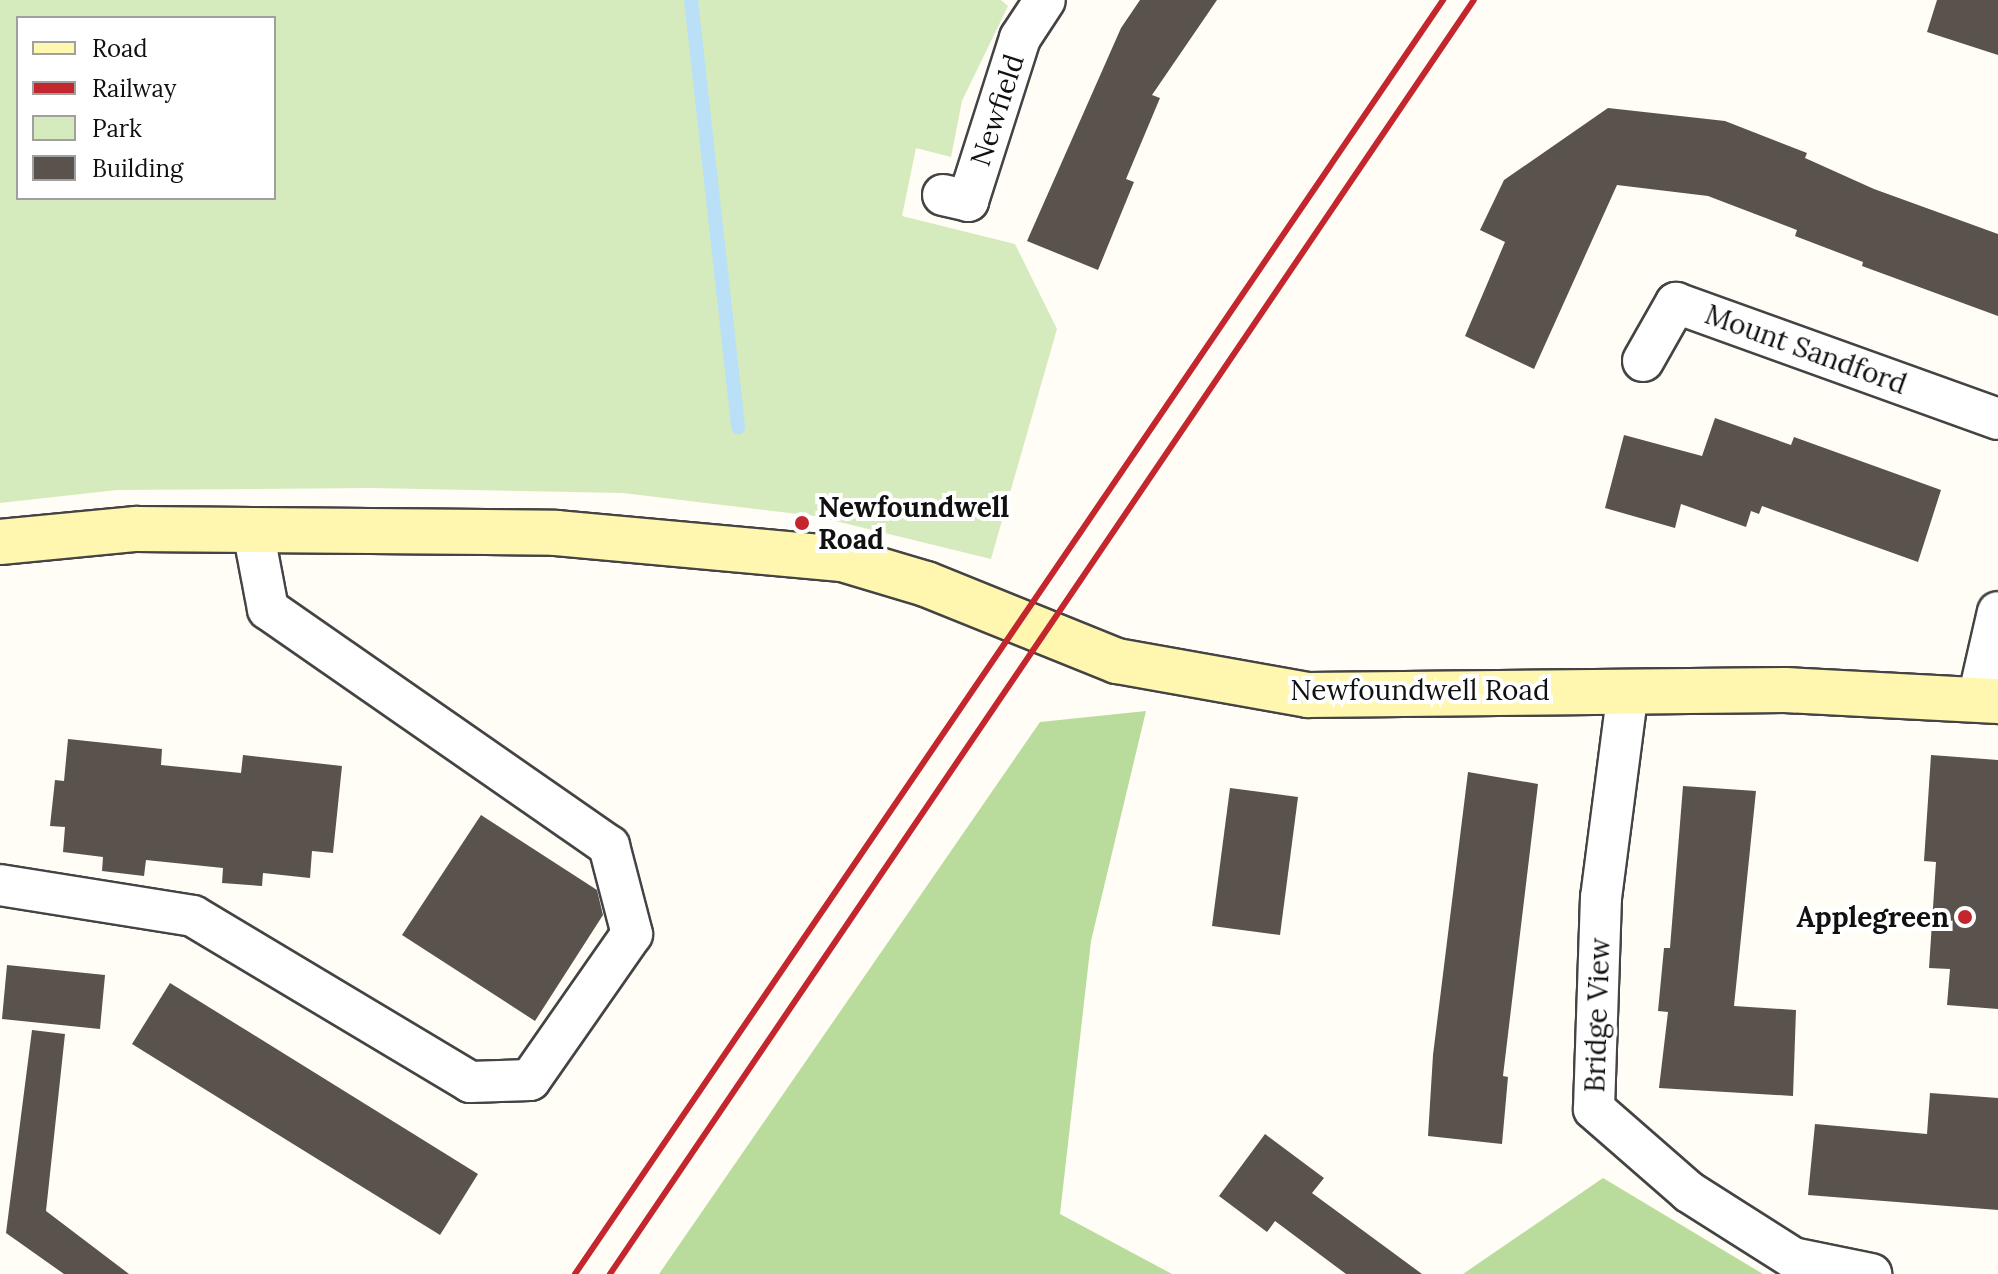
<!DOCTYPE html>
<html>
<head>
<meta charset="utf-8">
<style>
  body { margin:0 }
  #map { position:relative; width:1998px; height:1274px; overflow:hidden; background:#fffdf5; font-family:Lora,serif }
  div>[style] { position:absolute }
  .green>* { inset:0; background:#d5ebbd }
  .forest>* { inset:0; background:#b9dc9c }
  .stream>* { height:14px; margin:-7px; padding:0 7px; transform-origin:7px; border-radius:7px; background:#b9e0f7 }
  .building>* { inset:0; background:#5a524d }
  .roads { filter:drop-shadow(2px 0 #444) drop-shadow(-2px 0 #444) drop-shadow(0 2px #444) drop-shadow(0 -2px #444) }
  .street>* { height:40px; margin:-20px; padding:0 20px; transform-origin:20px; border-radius:20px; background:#fff }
  .secondary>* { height:44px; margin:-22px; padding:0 22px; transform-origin:22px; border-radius:22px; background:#fff6b0 }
  .rail>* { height:6px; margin:-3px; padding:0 3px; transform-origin:3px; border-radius:3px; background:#c4262e }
  .dots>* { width:22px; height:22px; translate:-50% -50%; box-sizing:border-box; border:4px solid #fff; border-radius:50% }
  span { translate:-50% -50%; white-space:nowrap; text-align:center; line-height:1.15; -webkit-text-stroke:8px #fff; paint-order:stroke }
  .street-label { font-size:28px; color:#111 }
  .poi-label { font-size:28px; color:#111; font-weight:700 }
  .left { translate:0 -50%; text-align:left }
  .right { translate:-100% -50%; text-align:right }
  .legend { position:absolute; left:16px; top:16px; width:260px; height:184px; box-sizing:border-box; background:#fff; border:2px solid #a0a0a0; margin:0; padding:10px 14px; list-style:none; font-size:24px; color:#111 }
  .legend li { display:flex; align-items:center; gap:16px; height:40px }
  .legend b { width:40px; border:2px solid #a0a0a0 }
</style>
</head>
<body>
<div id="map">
  <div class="green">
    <i style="clip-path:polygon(evenodd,0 0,1001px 0,1008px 6px,962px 101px,951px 157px,916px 148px,902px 216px,1015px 244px,1057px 329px,991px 559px,815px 516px,623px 493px,372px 488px,117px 490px,0 503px,0 0,18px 18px,274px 18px,274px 198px,18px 198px,18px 18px)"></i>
  </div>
  <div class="forest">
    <i style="clip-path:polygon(1146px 711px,1091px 941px,1060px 1214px,1172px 1274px,659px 1274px,1040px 722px)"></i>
    <i style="clip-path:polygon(1603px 1178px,1763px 1274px,1463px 1274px)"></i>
  </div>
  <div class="stream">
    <i style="left:691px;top:0;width:430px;rotate:83.7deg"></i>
  </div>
  <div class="building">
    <i style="clip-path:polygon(1140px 0,1217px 0,1152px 95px,1160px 98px,1126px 179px,1134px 182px,1098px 270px,1027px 241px,1121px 28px)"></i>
    <i style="clip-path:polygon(1937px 0,1998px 0,1998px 55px,1927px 32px)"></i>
    <i style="clip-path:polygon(1608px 108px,1725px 121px,1807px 153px,1805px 158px,1874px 189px,1998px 234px,1998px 316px,1862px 266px,1863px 262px,1795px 236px,1797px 230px,1708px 196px,1617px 185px,1534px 369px,1465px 336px,1505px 242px,1480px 230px,1504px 180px)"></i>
    <i style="clip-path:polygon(1715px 418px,1791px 445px,1794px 437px,1941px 490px,1918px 562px,1762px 506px,1759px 514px,1751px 511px,1746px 527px,1681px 504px,1675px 528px,1605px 508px,1624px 435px,1702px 456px)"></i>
    <i style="clip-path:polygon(68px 739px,162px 749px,161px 765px,241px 773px,243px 755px,342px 766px,333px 853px,312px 851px,310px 878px,263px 873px,262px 886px,222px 883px,223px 868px,146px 860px,144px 876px,102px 871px,103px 857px,63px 852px,65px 827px,50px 826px,55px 780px,64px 781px)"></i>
    <i style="clip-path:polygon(1931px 755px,1998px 760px,1998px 1009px,1947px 1005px,1950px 969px,1929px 968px,1936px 862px,1924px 861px)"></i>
    <i style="clip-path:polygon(1468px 772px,1538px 784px,1503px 1076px,1508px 1077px,1502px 1144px,1428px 1136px,1433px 1055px)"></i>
    <i style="clip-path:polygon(1683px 786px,1756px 791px,1734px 1006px,1796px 1010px,1793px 1096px,1659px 1088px,1668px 1012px,1658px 1011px,1664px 948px,1670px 948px)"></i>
    <i style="clip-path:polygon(1230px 788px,1298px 797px,1280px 935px,1212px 926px)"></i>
    <i style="clip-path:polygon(481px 815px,597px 890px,603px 915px,535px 1021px,402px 935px)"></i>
    <i style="clip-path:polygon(7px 965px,105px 975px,100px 1029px,2px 1019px)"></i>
    <i style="clip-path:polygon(170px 983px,478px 1174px,440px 1235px,132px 1044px)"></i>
    <i style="clip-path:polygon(32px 1030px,65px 1034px,46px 1211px,129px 1274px,64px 1274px,6px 1233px)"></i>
    <i style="clip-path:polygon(1930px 1093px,1998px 1098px,1998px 1210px,1808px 1195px,1815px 1124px,1927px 1134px)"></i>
    <i style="clip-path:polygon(1265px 1134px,1324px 1178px,1312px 1193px,1422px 1274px,1346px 1274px,1275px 1221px,1267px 1232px,1219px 1196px)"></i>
  </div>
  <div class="roads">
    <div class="street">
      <i style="left:943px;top:195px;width:26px;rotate:13deg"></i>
      <i style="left:968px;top:201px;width:171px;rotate:-72.3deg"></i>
      <i style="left:1020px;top:38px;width:45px;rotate:-56.7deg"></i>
      <i style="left:1643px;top:361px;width:67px;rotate:-60.4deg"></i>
      <i style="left:1676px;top:303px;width:342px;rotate:19.8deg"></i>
      <i style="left:1628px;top:690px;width:209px;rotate:97.4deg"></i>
      <i style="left:1601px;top:897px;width:212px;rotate:91.9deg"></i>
      <i style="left:1594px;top:1109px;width:126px;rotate:41.1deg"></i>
      <i style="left:1689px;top:1192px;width:123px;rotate:32.4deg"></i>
      <i style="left:1793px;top:1258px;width:80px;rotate:11.6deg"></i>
      <i style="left:1978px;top:699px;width:89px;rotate:-77.1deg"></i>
      <i style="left:0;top:885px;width:195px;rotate:9.1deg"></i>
      <i style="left:193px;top:916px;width:323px;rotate:30.9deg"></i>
      <i style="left:470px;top:1082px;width:60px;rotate:-1.9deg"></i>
      <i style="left:530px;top:1080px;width:178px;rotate:-55.1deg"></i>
      <i style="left:632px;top:934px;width:91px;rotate:-104.6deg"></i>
      <i style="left:609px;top:846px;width:415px;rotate:-145.2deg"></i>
      <i style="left:268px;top:609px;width:80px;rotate:-100.8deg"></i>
    </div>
    <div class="secondary">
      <i style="left:0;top:542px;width:137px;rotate:-5.5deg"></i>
      <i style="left:136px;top:529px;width:420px;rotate:0.5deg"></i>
      <i style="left:556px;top:533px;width:287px;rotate:5.2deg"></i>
      <i style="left:842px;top:559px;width:88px;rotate:16.6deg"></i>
      <i style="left:926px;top:584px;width:206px;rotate:22deg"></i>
      <i style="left:1117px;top:661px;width:194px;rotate:10.1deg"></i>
      <i style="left:1308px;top:695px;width:477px;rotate:-0.6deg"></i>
      <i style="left:1785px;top:690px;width:213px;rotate:3deg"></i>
    </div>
  </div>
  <div class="rail">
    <i style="left:575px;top:1274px;width:1542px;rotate:-55.73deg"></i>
    <i style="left:610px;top:1274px;width:1539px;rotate:-55.86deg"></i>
  </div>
  <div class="dots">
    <i style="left:802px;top:523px;background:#c4262e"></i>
    <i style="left:1965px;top:917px;background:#c4262e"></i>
  </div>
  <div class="street-label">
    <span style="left:997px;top:110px;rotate:-72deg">Newfield</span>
    <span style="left:1806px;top:349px;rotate:20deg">Mount Sandford</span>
    <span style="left:1420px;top:690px">Newfoundwell Road</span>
    <span style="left:1597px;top:1015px;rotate:-88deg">Bridge View</span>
  </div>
  <div class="poi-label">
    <span class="left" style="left:818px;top:523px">Newfoundwell<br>Road</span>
    <span class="right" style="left:1949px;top:917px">Applegreen</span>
  </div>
  <ul class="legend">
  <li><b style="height:10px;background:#fff6b0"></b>Road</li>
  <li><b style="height:10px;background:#c4262e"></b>Railway</li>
  <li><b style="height:22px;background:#d5ebbd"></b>Park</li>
  <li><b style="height:22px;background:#5a524d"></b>Building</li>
  </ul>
</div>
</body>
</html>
